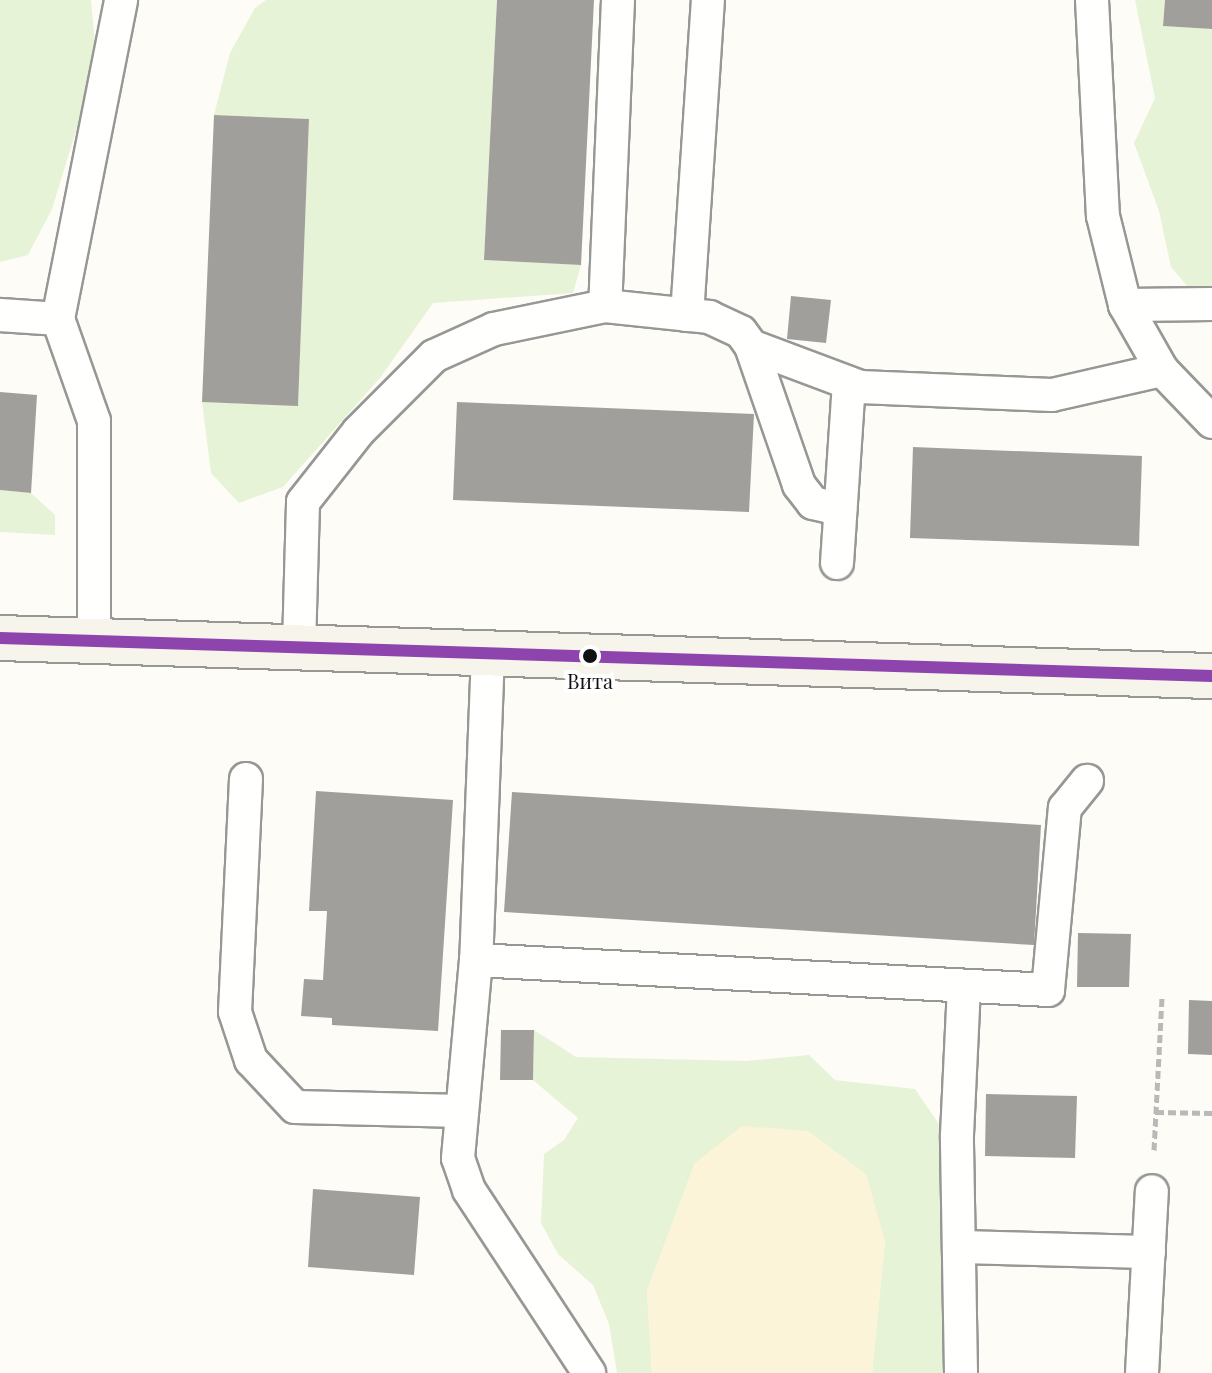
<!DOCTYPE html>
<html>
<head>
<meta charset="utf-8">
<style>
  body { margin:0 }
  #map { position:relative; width:1212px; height:1373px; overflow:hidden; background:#fdfcf7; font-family:"Playfair Display",serif }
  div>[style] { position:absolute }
  .green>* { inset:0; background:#e7f3d7 }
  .sand>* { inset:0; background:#fcf4d9 }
  .building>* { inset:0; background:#a19f9c }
  .path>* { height:5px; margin-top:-2.5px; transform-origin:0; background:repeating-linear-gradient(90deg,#b9b9b8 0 8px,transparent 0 12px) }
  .roads { filter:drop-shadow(2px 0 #979795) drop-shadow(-2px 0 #979795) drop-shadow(0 2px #979795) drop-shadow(0 -2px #979795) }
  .service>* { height:32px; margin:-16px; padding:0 16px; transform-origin:16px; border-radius:16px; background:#fffffe }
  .secondary>* { height:44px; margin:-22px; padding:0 22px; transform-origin:22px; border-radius:22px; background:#f6f4eb }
  .bus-1>* { height:12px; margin:-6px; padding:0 6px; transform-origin:6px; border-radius:6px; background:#8e44ad }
  .dots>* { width:22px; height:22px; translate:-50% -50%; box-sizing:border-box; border:4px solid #fff; border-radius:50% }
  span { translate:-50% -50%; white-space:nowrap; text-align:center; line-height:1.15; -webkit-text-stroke:8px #fff; paint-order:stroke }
  .bus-label { font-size:20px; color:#111 }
</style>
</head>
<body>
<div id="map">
  <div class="green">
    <i style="clip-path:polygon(0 0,91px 0,95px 43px,86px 98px,52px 209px,28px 255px,0 262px)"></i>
    <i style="clip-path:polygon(266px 0,497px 0,484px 260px,581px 265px,573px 293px,433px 303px,380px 378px,283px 487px,239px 503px,211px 473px,202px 402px,298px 405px,309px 119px,214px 115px,230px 53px,255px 8px)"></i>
    <i style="clip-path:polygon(1135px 0,1165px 0,1163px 26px,1212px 29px,1212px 291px,1194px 294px,1171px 267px,1159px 211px,1134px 143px,1155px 98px)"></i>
    <i style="clip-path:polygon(0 490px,31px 493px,55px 515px,55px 535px,0 532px)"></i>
    <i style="clip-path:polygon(534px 1030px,576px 1057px,747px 1061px,809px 1055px,835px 1080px,915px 1089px,945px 1133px,946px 1373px,872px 1373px,885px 1241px,695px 1163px,647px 1291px,652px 1373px,617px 1373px,609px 1324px,593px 1285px,558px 1254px,541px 1223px,544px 1154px,564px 1140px,578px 1118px,533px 1080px)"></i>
  </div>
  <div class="sand">
    <i style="clip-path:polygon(742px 1126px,808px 1131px,866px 1174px,885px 1241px,872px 1373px,652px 1373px,647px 1291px,695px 1163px)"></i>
  </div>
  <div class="building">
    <i style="clip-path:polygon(497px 0,594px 0,581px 265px,484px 260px)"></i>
    <i style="clip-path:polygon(1165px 0,1212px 0,1212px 29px,1163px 26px)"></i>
    <i style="clip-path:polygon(214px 115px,309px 119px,298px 406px,202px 402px)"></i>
    <i style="clip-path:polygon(791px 296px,831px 300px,826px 343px,787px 339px)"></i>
    <i style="clip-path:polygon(0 392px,37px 395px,31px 493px,0 490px)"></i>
    <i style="clip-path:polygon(457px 402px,754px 414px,749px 512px,453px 500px)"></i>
    <i style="clip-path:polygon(913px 447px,1142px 456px,1139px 546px,910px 538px)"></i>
    <i style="clip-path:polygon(316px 791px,453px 800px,438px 1031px,332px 1025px,332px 1018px,301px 1016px,304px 979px,323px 980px,327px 911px,309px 911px)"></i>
    <i style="clip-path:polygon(512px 792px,1041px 825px,1034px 945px,504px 912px)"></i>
    <i style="clip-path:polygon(1078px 933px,1131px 934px,1129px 987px,1077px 987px)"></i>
    <i style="clip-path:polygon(1189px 1000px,1212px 1001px,1212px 1055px,1188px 1054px)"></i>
    <i style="clip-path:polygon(501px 1030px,534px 1030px,533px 1080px,500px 1080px)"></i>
    <i style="clip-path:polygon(986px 1094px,1077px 1096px,1075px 1158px,985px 1156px)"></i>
    <i style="clip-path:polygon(313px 1189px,420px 1197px,414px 1275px,308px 1267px)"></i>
  </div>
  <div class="path">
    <i style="left:1156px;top:1112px;width:56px;rotate:1deg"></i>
    <i style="left:1154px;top:1150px;width:154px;rotate:-87deg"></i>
  </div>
  <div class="roads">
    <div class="service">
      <i style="left:618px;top:0;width:306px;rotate:92.4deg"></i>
      <i style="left:605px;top:306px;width:105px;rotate:6deg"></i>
      <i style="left:709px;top:317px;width:35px;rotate:25deg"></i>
      <i style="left:741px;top:332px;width:17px;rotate:54deg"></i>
      <i style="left:751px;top:346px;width:147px;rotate:70.9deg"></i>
      <i style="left:799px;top:485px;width:23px;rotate:52deg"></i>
      <i style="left:813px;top:503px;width:28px;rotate:13deg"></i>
      <i style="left:1092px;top:0;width:216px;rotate:87.1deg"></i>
      <i style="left:1103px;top:216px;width:92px;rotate:76.1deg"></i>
      <i style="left:1125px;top:305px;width:75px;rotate:60.4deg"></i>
      <i style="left:1162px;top:370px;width:72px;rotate:46.1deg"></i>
      <i style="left:1125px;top:305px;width:87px;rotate:-0.7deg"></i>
      <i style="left:0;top:315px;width:58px;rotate:3.9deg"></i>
      <i style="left:687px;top:315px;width:316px;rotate:-86.2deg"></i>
      <i style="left:751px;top:346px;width:116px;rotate:20.6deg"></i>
      <i style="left:860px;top:387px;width:192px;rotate:2.4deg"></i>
      <i style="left:1052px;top:395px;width:113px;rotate:-12.8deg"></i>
      <i style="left:837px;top:563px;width:179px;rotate:-86.2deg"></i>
      <i style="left:94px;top:641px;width:220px;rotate:-90deg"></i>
      <i style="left:94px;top:421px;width:108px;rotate:-109.4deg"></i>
      <i style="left:58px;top:319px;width:325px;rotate:-78.8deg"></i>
      <i style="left:299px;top:647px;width:145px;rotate:-88.4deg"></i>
      <i style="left:303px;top:502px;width:89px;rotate:-51.8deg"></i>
      <i style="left:358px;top:432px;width:107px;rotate:-45deg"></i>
      <i style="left:434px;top:356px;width:66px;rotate:-24.2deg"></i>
      <i style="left:494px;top:329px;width:113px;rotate:-11.7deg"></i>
      <i style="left:488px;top:653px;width:307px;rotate:92.2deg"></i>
      <i style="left:476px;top:960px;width:199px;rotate:95.2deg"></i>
      <i style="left:458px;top:1158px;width:34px;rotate:71deg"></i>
      <i style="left:469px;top:1190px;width:219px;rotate:56.7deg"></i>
      <i style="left:246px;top:779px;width:233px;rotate:92.7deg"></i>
      <i style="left:235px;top:1012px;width:51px;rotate:71.6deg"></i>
      <i style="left:251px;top:1060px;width:64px;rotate:46.9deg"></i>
      <i style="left:295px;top:1107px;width:167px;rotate:1.4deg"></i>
      <i style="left:476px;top:960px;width:573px;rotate:3deg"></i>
      <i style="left:1048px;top:990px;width:183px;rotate:-84.7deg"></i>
      <i style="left:1065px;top:808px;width:35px;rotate:-51deg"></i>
      <i style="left:959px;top:1247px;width:190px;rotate:1.5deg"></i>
      <i style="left:961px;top:1373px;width:238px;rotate:-91deg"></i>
      <i style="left:957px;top:1135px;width:148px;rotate:-87.3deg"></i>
      <i style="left:1142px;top:1373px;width:182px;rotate:-86.9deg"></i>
    </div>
    <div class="secondary">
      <i style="left:0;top:638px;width:1213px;rotate:1.8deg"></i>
    </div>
  </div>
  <div class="bus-1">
    <i style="left:0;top:638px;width:1213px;rotate:1.8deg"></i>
  </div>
  <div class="dots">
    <i style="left:590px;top:656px;background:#111"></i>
  </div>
  <div class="bus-label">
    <span style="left:590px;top:680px">Вита</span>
  </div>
</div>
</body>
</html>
